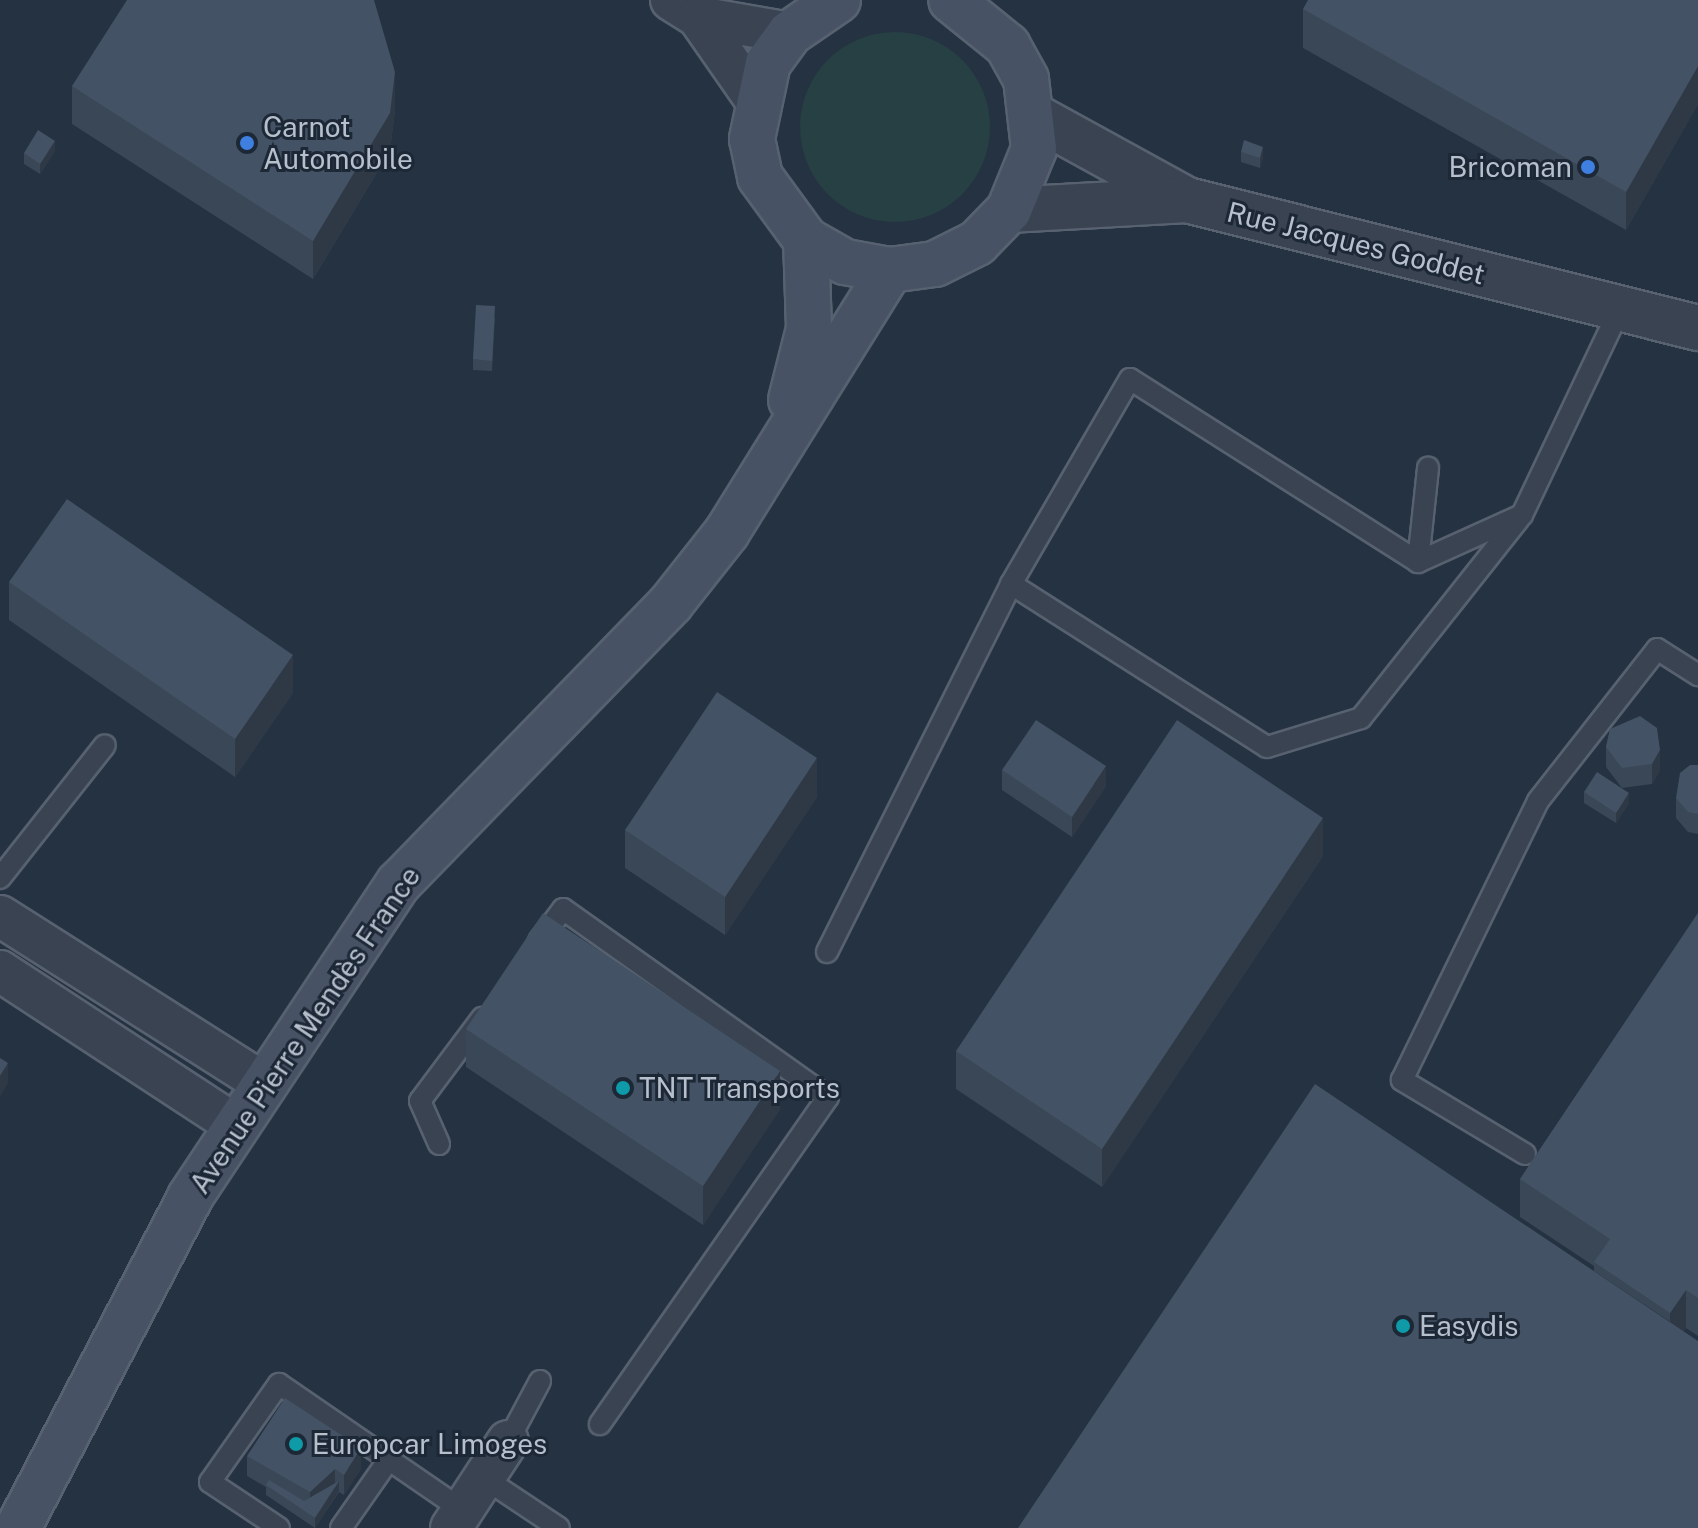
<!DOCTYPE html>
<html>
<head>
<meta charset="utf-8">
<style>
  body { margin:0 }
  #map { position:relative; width:1698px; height:1528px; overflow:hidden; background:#243242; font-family:"Public Sans",sans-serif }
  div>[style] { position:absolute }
  .green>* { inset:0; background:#264043 }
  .round { border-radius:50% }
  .roads { filter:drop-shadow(2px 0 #57616f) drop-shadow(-2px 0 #57616f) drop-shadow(0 2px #57616f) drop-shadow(0 -2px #57616f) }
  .service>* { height:20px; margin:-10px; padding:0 10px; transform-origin:10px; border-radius:10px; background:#394351 }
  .minor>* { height:40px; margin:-20px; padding:0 20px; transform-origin:20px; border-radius:20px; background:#394351 }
  .tertiary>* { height:44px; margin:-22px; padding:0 22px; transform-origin:22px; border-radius:22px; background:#394351 }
  .secondary>* { height:44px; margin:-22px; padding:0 22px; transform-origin:22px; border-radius:22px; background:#475265 }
  .wall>* { inset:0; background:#3a4756 }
  .shaded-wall>* { inset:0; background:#2f3946 }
  .building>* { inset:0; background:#435264 }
  .dots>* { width:22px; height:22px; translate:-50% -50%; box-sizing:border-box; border:4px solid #1d2837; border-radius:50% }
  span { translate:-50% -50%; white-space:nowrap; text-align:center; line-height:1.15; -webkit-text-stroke:6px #1d2837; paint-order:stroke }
  .poi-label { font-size:28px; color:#b6bfcc }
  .left { translate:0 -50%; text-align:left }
  .right { translate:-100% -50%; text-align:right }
  .street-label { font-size:28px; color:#b6bfcc }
</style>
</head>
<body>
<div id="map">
  <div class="green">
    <i class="round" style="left:800px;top:32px;width:190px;height:190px"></i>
  </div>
  <div class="roads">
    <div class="service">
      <i style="left:1418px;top:562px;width:95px;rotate:-83.9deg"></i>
      <i style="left:1011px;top:584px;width:303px;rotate:32.5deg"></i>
      <i style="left:1267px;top:747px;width:98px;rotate:-17.1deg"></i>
      <i style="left:1361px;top:718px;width:254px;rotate:-51.6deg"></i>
      <i style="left:0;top:878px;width:169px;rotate:-51.7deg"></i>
      <i style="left:539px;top:941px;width:40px;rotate:-53deg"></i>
      <i style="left:563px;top:909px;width:325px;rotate:35.4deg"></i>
      <i style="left:828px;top:1097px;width:399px;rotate:124.9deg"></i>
      <i style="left:827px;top:952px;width:411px;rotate:-63.4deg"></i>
      <i style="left:1011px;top:584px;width:237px;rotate:-59.9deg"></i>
      <i style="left:1130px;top:379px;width:341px;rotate:32.4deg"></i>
      <i style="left:1418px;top:562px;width:114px;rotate:-24.3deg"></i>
      <i style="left:1522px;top:515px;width:228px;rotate:-64.6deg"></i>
      <i style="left:439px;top:1144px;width:47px;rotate:-113.8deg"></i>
      <i style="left:420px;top:1101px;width:104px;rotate:-53.2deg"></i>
      <i style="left:1525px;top:1154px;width:144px;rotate:-149deg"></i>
      <i style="left:1402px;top:1080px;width:310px;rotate:-64deg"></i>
      <i style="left:1538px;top:801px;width:193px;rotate:-51.9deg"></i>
      <i style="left:1657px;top:649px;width:49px;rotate:32.4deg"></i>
      <i style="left:508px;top:1441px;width:68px;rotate:-61.9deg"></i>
      <i style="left:484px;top:1478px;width:90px;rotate:33.7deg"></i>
      <i style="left:279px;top:1528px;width:83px;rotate:-146.3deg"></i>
      <i style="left:210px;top:1482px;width:120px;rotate:-54.9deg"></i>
      <i style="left:279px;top:1384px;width:222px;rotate:34.5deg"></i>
      <i style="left:341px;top:1528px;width:82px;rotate:-55deg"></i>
    </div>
    <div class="minor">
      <i style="left:671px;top:0;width:32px;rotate:32deg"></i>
      <i style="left:698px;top:17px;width:93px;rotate:9.9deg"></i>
      <i style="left:698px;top:17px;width:100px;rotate:55.2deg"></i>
      <i style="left:0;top:916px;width:314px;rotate:32.4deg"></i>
      <i style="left:0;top:971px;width:283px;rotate:33.2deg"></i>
      <i style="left:451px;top:1528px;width:104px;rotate:-56.8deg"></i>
    </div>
    <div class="tertiary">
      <i style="left:1034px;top:116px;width:175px;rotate:28.8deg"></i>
      <i style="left:1009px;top:210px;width:178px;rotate:-3.2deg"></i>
      <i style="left:1187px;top:200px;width:527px;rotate:14.06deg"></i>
    </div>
    <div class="secondary">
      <i style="left:838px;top:0;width:58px;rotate:145.5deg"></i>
      <i style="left:790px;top:33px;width:37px;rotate:126deg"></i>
      <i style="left:768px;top:63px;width:78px;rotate:101.9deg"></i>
      <i style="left:752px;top:139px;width:39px;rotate:78deg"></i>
      <i style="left:760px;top:177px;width:78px;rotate:53.9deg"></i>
      <i style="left:806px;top:240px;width:45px;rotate:29.4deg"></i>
      <i style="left:845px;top:262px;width:46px;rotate:10.1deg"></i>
      <i style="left:890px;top:270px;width:45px;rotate:-7.6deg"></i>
      <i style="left:935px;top:264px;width:47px;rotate:-26.6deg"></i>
      <i style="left:977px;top:243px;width:46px;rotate:-45.9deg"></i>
      <i style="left:1009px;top:210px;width:66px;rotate:-67.7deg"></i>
      <i style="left:1034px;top:149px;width:70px;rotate:-96.5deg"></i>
      <i style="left:1026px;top:79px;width:38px;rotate:-119deg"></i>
      <i style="left:1008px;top:46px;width:73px;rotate:-141.1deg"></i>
      <i style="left:791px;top:400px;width:73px;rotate:-75.8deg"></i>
      <i style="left:809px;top:329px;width:89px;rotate:-91.9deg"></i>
      <i style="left:18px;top:1528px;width:373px;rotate:-62.5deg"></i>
      <i style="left:190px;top:1197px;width:377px;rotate:-56.4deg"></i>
      <i style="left:399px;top:883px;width:390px;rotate:-45.8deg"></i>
      <i style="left:671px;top:603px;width:90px;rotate:-51.7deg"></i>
      <i style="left:727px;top:532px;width:309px;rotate:-58.1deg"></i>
    </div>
  </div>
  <div class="wall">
    <i style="clip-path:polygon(1698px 0,1698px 104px,1626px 230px,1303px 48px,1303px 9px)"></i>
    <i style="clip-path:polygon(72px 86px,395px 110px,390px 151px,313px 279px,72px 124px)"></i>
    <i style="clip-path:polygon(55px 151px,40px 174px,24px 164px,24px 153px)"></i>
    <i style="clip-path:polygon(1241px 152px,1263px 157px,1260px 168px,1241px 162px)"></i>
    <i style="clip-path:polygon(495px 316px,492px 371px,473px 370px,473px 359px)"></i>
    <i style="clip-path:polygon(9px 582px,293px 693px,235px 777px,9px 620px)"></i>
    <i style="clip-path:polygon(1610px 729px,1660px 770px,1652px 784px,1622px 788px,1606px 767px,1606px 747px)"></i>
    <i style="clip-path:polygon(1698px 765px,1698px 834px,1688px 832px,1676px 818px,1676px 798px)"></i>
    <i style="clip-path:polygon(1002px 770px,1106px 786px,1072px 837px,1002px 790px)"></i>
    <i style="clip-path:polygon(1584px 792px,1629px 803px,1616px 823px,1584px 803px)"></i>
    <i style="clip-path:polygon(817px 797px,725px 935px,625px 868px,625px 830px)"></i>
    <i style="clip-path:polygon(1323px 856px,1102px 1187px,956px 1089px,956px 1051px)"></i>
    <i style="clip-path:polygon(1698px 913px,1698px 1336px,1686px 1328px,1684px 1331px,1594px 1271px,1594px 1266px,1520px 1217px,1520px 1179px)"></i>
    <i style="clip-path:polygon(466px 1029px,780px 1109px,703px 1225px,466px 1067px)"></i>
    <i style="clip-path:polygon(247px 1456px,361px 1469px,344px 1495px,339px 1492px,315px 1528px,266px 1495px,266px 1487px,247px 1476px)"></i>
  </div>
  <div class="shaded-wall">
    <i style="clip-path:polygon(1698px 66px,1698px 104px,1626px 230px,1626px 192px)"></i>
    <i style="clip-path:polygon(395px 72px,395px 110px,390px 151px,313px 279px,313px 241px)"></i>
    <i style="clip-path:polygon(55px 141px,55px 151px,40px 174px,40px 164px)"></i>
    <i style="clip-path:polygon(1263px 147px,1263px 157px,1260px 168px,1260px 158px)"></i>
    <i style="clip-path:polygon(293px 655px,293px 693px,235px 777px,235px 739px)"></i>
    <i style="clip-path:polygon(1660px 750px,1660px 770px,1652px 784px,1652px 764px)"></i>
    <i style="clip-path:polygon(817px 758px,817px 797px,725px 935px,725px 897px)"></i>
    <i style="clip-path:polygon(1106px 766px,1106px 786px,1072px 837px,1072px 817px)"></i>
    <i style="clip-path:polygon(1629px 793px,1629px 803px,1616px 823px,1616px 813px)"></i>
    <i style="clip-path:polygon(1323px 818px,1323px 856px,1102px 1187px,1102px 1149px)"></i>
    <i style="clip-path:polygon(8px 1063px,8px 1083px,0 1097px,0 1076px)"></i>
    <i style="clip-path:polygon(780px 1071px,780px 1109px,703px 1225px,703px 1186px)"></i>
    <i style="clip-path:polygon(1686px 1290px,1686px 1328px,1670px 1351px,1670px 1313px)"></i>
    <i style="clip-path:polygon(361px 1448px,361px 1469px,344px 1495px,344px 1475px)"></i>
    <i style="clip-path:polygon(335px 1469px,335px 1488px,339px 1481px,339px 1491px,315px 1528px,315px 1518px,310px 1512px,310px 1492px)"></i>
  </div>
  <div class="building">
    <i style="clip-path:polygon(127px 0,374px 0,395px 72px,390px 113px,313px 241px,72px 86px)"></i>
    <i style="clip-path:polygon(1308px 0,1698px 0,1698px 66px,1626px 192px,1303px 9px)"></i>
    <i style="clip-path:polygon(38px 130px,55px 141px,40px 164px,24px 153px)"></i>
    <i style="clip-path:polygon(1244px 140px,1263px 147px,1260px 158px,1241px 152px)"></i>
    <i style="clip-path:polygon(476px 305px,495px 306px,492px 361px,473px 359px)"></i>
    <i style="clip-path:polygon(67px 499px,293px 655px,235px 739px,9px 582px)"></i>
    <i style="clip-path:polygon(717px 692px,817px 758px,725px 897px,625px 830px)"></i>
    <i style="clip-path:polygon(1640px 716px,1657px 728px,1660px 750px,1652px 764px,1622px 768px,1606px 747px,1610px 729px)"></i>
    <i style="clip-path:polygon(1036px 720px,1106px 766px,1072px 817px,1002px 770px)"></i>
    <i style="clip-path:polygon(1177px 720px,1323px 818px,1102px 1149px,956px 1051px)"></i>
    <i style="clip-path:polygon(1690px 765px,1698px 765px,1698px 814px,1688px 812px,1676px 798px,1680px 773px)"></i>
    <i style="clip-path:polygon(1597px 772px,1629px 793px,1616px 813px,1584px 792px)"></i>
    <i style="clip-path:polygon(543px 913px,780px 1071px,703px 1186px,466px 1029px)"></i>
    <i style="clip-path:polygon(1698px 913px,1698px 1298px,1686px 1290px,1670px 1313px,1594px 1262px,1610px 1239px,1520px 1179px)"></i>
    <i style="clip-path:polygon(0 1058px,8px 1063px,0 1076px)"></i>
    <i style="clip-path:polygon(1315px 1084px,1698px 1341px,1698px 1528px,1018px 1528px)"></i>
    <i style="clip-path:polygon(285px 1398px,361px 1448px,344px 1475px,335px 1469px,310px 1492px,247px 1456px)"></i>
    <i style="clip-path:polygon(269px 1480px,304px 1501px,339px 1481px,315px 1518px,266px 1485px)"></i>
  </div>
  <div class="dots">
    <i style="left:247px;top:143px;background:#3f7fe0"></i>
    <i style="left:1588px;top:167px;background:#3f7fe0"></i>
    <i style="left:623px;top:1088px;background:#0f9aa8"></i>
    <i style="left:1403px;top:1326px;background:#0f9aa8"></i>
    <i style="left:296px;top:1444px;background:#0f9aa8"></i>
  </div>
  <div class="poi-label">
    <span class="left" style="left:263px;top:143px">Carnot<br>Automobile</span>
    <span class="right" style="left:1572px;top:167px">Bricoman</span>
    <span class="left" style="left:639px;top:1088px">TNT Transports</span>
    <span class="left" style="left:1419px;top:1326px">Easydis</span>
    <span class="left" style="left:312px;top:1444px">Europcar Limoges</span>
  </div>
  <div class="street-label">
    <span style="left:1356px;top:243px;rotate:14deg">Rue Jacques Goddet</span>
    <span style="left:305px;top:1030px;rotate:-56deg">Avenue Pierre Mendès France</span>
  </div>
</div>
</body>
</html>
